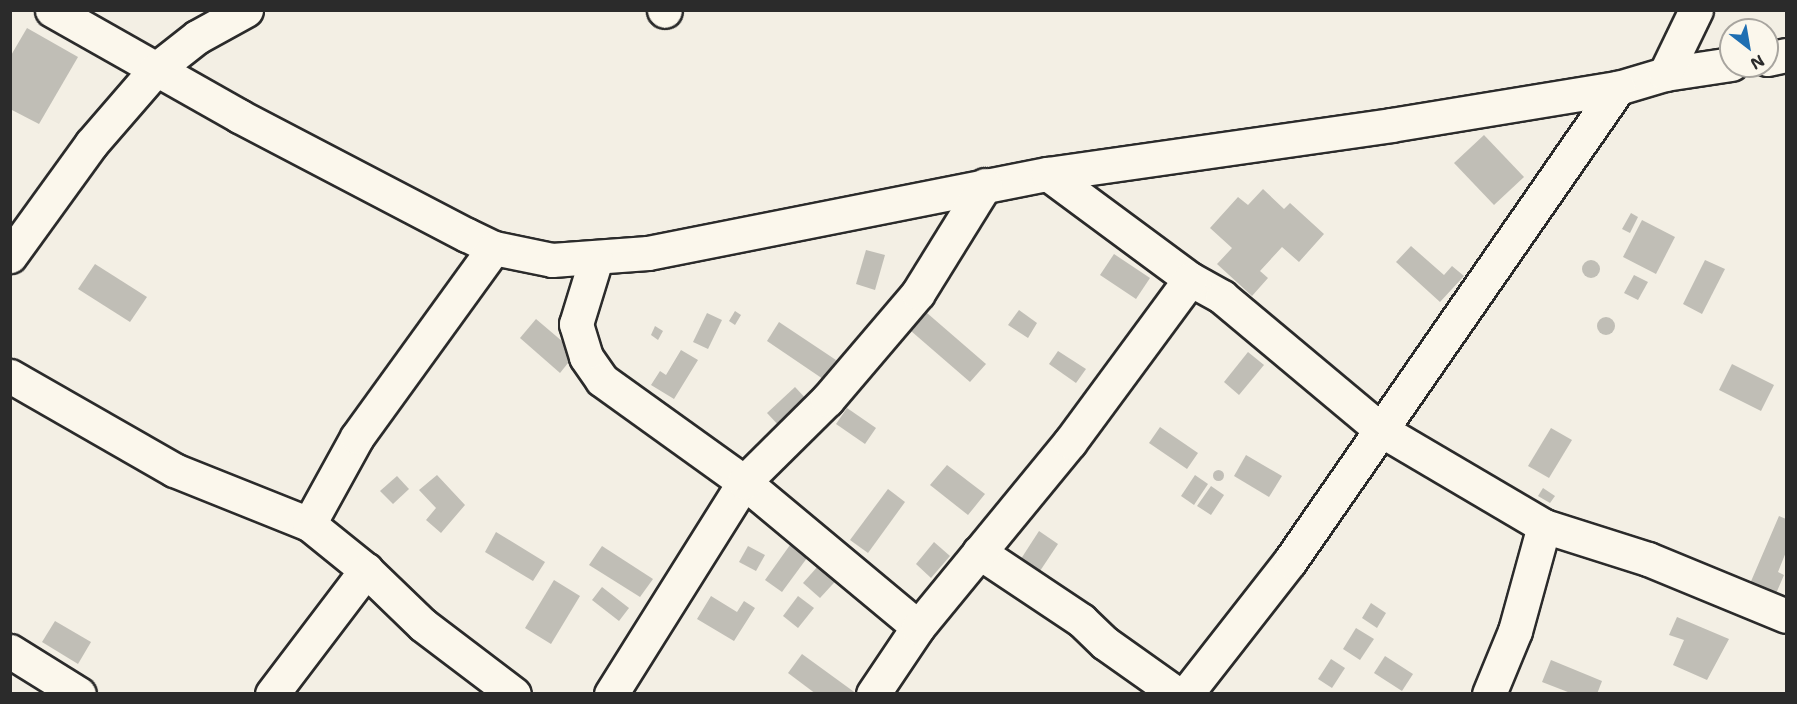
<!DOCTYPE html>
<html>
<head>
<meta charset="utf-8">
<style>
  body { margin:0 }
  #map { position:relative; width:1797px; height:704px; overflow:hidden; background:#f3efe4; font-family:"Shantell Sans",sans-serif }
  div>[style] { position:absolute }
  .building>* { inset:0; background:#c0beb6 }
  .round { border-radius:50% }
  .roads { filter:drop-shadow(2px 0 #2b2b2b) drop-shadow(-2px 0 #2b2b2b) drop-shadow(0 2px #2b2b2b) drop-shadow(0 -2px #2b2b2b) }
  .minor>* { height:33px; margin:-16.5px; padding:0 16.5px; transform-origin:16.5px; border-radius:16.5px; background:#fbf7ec }
  span { translate:-50% -50%; white-space:nowrap; text-align:center; line-height:1.15; -webkit-text-stroke:4.5px #fbf7ec; paint-order:stroke }
  .frame { position:absolute; inset:0; border:12px solid #2b2b2b; pointer-events:none }
  .north { position:absolute; left:1719px; top:18px; width:60px; height:60px; box-sizing:border-box; background:#fbf7ec; border:2px solid #a8a59f; border-radius:50%; rotate:149deg; font-size:16px; font-weight:700; line-height:24px; text-align:center; color:#2b2b2b }
  .north::after { content:''; display:block; margin:auto; width:21px; height:27px; background:#1f6fb2; clip-path:polygon(50% 0,100% 100%,50% 72%,0 100%) }
</style>
</head>
<body>
<div id="map">
  <div class="building">
    <i style="clip-path:polygon(27px 28px,78px 57px,39px 124px,10px 109px,10px 57px)"></i>
    <i style="clip-path:polygon(1484px 135px,1524px 177px,1494px 205px,1454px 163px)"></i>
    <i style="clip-path:polygon(1263px 189px,1284px 209px,1290px 203px,1324px 234px,1299px 262px,1282px 247px,1260px 271px,1268px 278px,1252px 296px,1217px 264px,1232px 248px,1210px 228px,1238px 197px,1248px 205px)"></i>
    <i style="clip-path:polygon(1631px 213px,1638px 217px,1630px 233px,1622px 229px)"></i>
    <i style="clip-path:polygon(1642px 220px,1675px 237px,1656px 274px,1623px 257px)"></i>
    <i style="clip-path:polygon(1411px 246px,1444px 275px,1452px 266px,1464px 276px,1440px 302px,1396px 262px)"></i>
    <i style="clip-path:polygon(866px 250px,885px 255px,875px 290px,856px 284px)"></i>
    <i style="clip-path:polygon(1114px 254px,1150px 278px,1136px 299px,1100px 275px)"></i>
    <i style="clip-path:polygon(1705px 260px,1725px 269px,1702px 314px,1683px 304px)"></i>
    <i class="round" style="left:1582px;top:260px;width:18px;height:18px"></i>
    <i style="clip-path:polygon(95px 264px,147px 297px,130px 322px,78px 289px)"></i>
    <i style="clip-path:polygon(1634px 275px,1648px 282px,1638px 300px,1624px 293px)"></i>
    <i style="clip-path:polygon(1019px 310px,1037px 323px,1028px 338px,1008px 325px)"></i>
    <i style="clip-path:polygon(735px 311px,741px 315px,735px 325px,729px 321px)"></i>
    <i style="clip-path:polygon(707px 313px,722px 320px,708px 349px,693px 342px)"></i>
    <i style="clip-path:polygon(927px 313px,986px 364px,970px 382px,911px 331px)"></i>
    <i class="round" style="left:1597px;top:317px;width:18px;height:18px"></i>
    <i style="clip-path:polygon(536px 319px,576px 353px,560px 373px,520px 338px)"></i>
    <i style="clip-path:polygon(779px 322px,836px 360px,823px 379px,767px 341px)"></i>
    <i style="clip-path:polygon(655px 326px,663px 331px,658px 340px,651px 335px)"></i>
    <i style="clip-path:polygon(681px 350px,698px 360px,674px 399px,651px 385px,660px 371px,666px 375px)"></i>
    <i style="clip-path:polygon(1058px 351px,1086px 369px,1076px 383px,1049px 364px)"></i>
    <i style="clip-path:polygon(1248px 352px,1264px 365px,1239px 395px,1224px 382px)"></i>
    <i style="clip-path:polygon(1732px 364px,1774px 385px,1761px 411px,1719px 390px)"></i>
    <i style="clip-path:polygon(795px 387px,810px 403px,782px 429px,767px 413px)"></i>
    <i style="clip-path:polygon(847px 408px,876px 428px,865px 444px,836px 424px)"></i>
    <i style="clip-path:polygon(1160px 427px,1198px 453px,1187px 469px,1149px 443px)"></i>
    <i style="clip-path:polygon(1551px 428px,1572px 440px,1549px 478px,1528px 466px)"></i>
    <i style="clip-path:polygon(1246px 455px,1282px 476px,1269px 497px,1234px 476px)"></i>
    <i style="clip-path:polygon(947px 465px,985px 494px,968px 515px,930px 485px)"></i>
    <i class="round" style="left:1212.5px;top:469.5px;width:11px;height:11px"></i>
    <i style="clip-path:polygon(437px 475px,465px 505px,441px 533px,426px 520px,436px 508px,419px 490px)"></i>
    <i style="clip-path:polygon(1195px 475px,1208px 484px,1194px 505px,1181px 496px)"></i>
    <i style="clip-path:polygon(397px 476px,409px 489px,393px 504px,380px 491px)"></i>
    <i style="clip-path:polygon(1211px 486px,1224px 495px,1211px 515px,1197px 506px)"></i>
    <i style="clip-path:polygon(1543px 488px,1555px 496px,1550px 503px,1538px 496px)"></i>
    <i style="clip-path:polygon(888px 489px,905px 502px,868px 553px,850px 540px)"></i>
    <i style="clip-path:polygon(1779px 516px,1786px 519px,1786px 552px,1778px 572px,1784px 575px,1775px 596px,1749px 586px)"></i>
    <i style="clip-path:polygon(1039px 531px,1058px 544px,1036px 577px,1017px 565px)"></i>
    <i style="clip-path:polygon(496px 532px,545px 562px,533px 581px,485px 552px)"></i>
    <i style="clip-path:polygon(934px 542px,950px 556px,931px 578px,916px 564px)"></i>
    <i style="clip-path:polygon(790px 545px,807px 558px,782px 592px,765px 580px)"></i>
    <i style="clip-path:polygon(602px 546px,653px 579px,640px 597px,589px 565px)"></i>
    <i style="clip-path:polygon(748px 546px,765px 555px,756px 571px,739px 562px)"></i>
    <i style="clip-path:polygon(826px 557px,843px 573px,820px 598px,803px 583px)"></i>
    <i style="clip-path:polygon(554px 580px,580px 596px,551px 644px,525px 628px)"></i>
    <i style="clip-path:polygon(602px 587px,629px 608px,619px 621px,592px 600px)"></i>
    <i style="clip-path:polygon(711px 596px,737px 612px,744px 601px,755px 608px,734px 641px,697px 619px)"></i>
    <i style="clip-path:polygon(798px 596px,814px 608px,798px 628px,783px 616px)"></i>
    <i style="clip-path:polygon(1371px 603px,1386px 613px,1377px 628px,1362px 618px)"></i>
    <i style="clip-path:polygon(1677px 617px,1729px 639px,1707px 680px,1673px 665px,1684px 640px,1669px 635px)"></i>
    <i style="clip-path:polygon(55px 621px,91px 642px,78px 664px,42px 642px)"></i>
    <i style="clip-path:polygon(1356px 628px,1374px 639px,1360px 660px,1343px 649px)"></i>
    <i style="clip-path:polygon(802px 654px,857px 694px,816px 694px,788px 673px)"></i>
    <i style="clip-path:polygon(1385px 656px,1413px 674px,1402px 691px,1374px 673px)"></i>
    <i style="clip-path:polygon(1331px 659px,1345px 668px,1332px 688px,1318px 679px)"></i>
    <i style="clip-path:polygon(1551px 660px,1602px 681px,1597px 694px,1573px 694px,1542px 682px)"></i>
  </div>
  <div class="roads">
    <div class="minor">
      <i style="left:52px;top:10px;width:215px;rotate:29.5deg"></i>
      <i style="left:239px;top:116px;width:257px;rotate:27.6deg"></i>
      <i style="left:467px;top:235px;width:30px;rotate:26deg"></i>
      <i style="left:494px;top:248px;width:59px;rotate:11.7deg"></i>
      <i style="left:552px;top:260px;width:96px;rotate:-4.2deg"></i>
      <i style="left:648px;top:253px;width:408px;rotate:-11.2deg"></i>
      <i style="left:1048px;top:174px;width:346px;rotate:-8.1deg"></i>
      <i style="left:1391px;top:125px;width:230px;rotate:-9.3deg"></i>
      <i style="left:1618px;top:88px;width:49px;rotate:-16.6deg"></i>
      <i style="left:1665px;top:74px;width:67px;rotate:-8.6deg"></i>
      <i style="left:664px;top:10px;width:1px;rotate:45deg"></i>
      <i style="left:1767px;top:59px;width:19px;rotate:-12deg"></i>
      <i style="left:1665px;top:74px;width:71px;rotate:-64.2deg"></i>
      <i style="left:1048px;top:174px;width:177px;rotate:36.5deg"></i>
      <i style="left:1190px;top:279px;width:37px;rotate:29deg"></i>
      <i style="left:1222px;top:297px;width:207px;rotate:39.9deg"></i>
      <i style="left:1381px;top:430px;width:189px;rotate:30.5deg"></i>
      <i style="left:1544px;top:526px;width:109px;rotate:17.6deg"></i>
      <i style="left:1648px;top:559px;width:149px;rotate:22.4deg"></i>
      <i style="left:10px;top:256px;width:138px;rotate:-54.1deg"></i>
      <i style="left:91px;top:144px;width:98px;rotate:-49.1deg"></i>
      <i style="left:155px;top:70px;width:53px;rotate:-38.2deg"></i>
      <i style="left:197px;top:37px;width:56px;rotate:-28.9deg"></i>
      <i style="left:596px;top:259px;width:68px;rotate:107.1deg"></i>
      <i style="left:576px;top:324px;width:34px;rotate:73deg"></i>
      <i style="left:586px;top:357px;width:28px;rotate:55deg"></i>
      <i style="left:602px;top:380px;width:175px;rotate:35.7deg"></i>
      <i style="left:744px;top:482px;width:226px;rotate:39.8deg"></i>
      <i style="left:10px;top:376px;width:189px;rotate:29.8deg"></i>
      <i style="left:174px;top:470px;width:145px;rotate:21.8deg"></i>
      <i style="left:309px;top:524px;width:73px;rotate:38.9deg"></i>
      <i style="left:366px;top:570px;width:79px;rotate:44deg"></i>
      <i style="left:423px;top:625px;width:114px;rotate:37.2deg"></i>
      <i style="left:309px;top:524px;width:99px;rotate:-61.1deg"></i>
      <i style="left:357px;top:437px;width:233px;rotate:-54.1deg"></i>
      <i style="left:979px;top:552px;width:123px;rotate:33.7deg"></i>
      <i style="left:1081px;top:620px;width:33px;rotate:44deg"></i>
      <i style="left:1105px;top:643px;width:88px;rotate:35.3deg"></i>
      <i style="left:10px;top:651px;width:81px;rotate:31.9deg"></i>
      <i style="left:272px;top:694px;width:156px;rotate:-52.8deg"></i>
      <i style="left:611px;top:694px;width:250px;rotate:-57.9deg"></i>
      <i style="left:744px;top:482px;width:117px;rotate:-44.7deg"></i>
      <i style="left:827px;top:400px;width:140px;rotate:-49.6deg"></i>
      <i style="left:918px;top:293px;width:127px;rotate:-58.2deg"></i>
      <i style="left:873px;top:694px;width:81px;rotate:-56.1deg"></i>
      <i style="left:918px;top:627px;width:239px;rotate:-50.6deg"></i>
      <i style="left:1070px;top:442px;width:202px;rotate:-53.6deg"></i>
      <i style="left:1186px;top:694px;width:169px;rotate:-52deg"></i>
      <i style="left:1290px;top:561px;width:576px;rotate:-55.26deg"></i>
      <i style="left:1489px;top:694px;width:68px;rotate:-67.6deg"></i>
      <i style="left:1515px;top:631px;width:109px;rotate:-74.6deg"></i>
    </div>
  </div>
  <div class="frame"></div>
  <div class="north">N</div>
</div>
</body>
</html>
